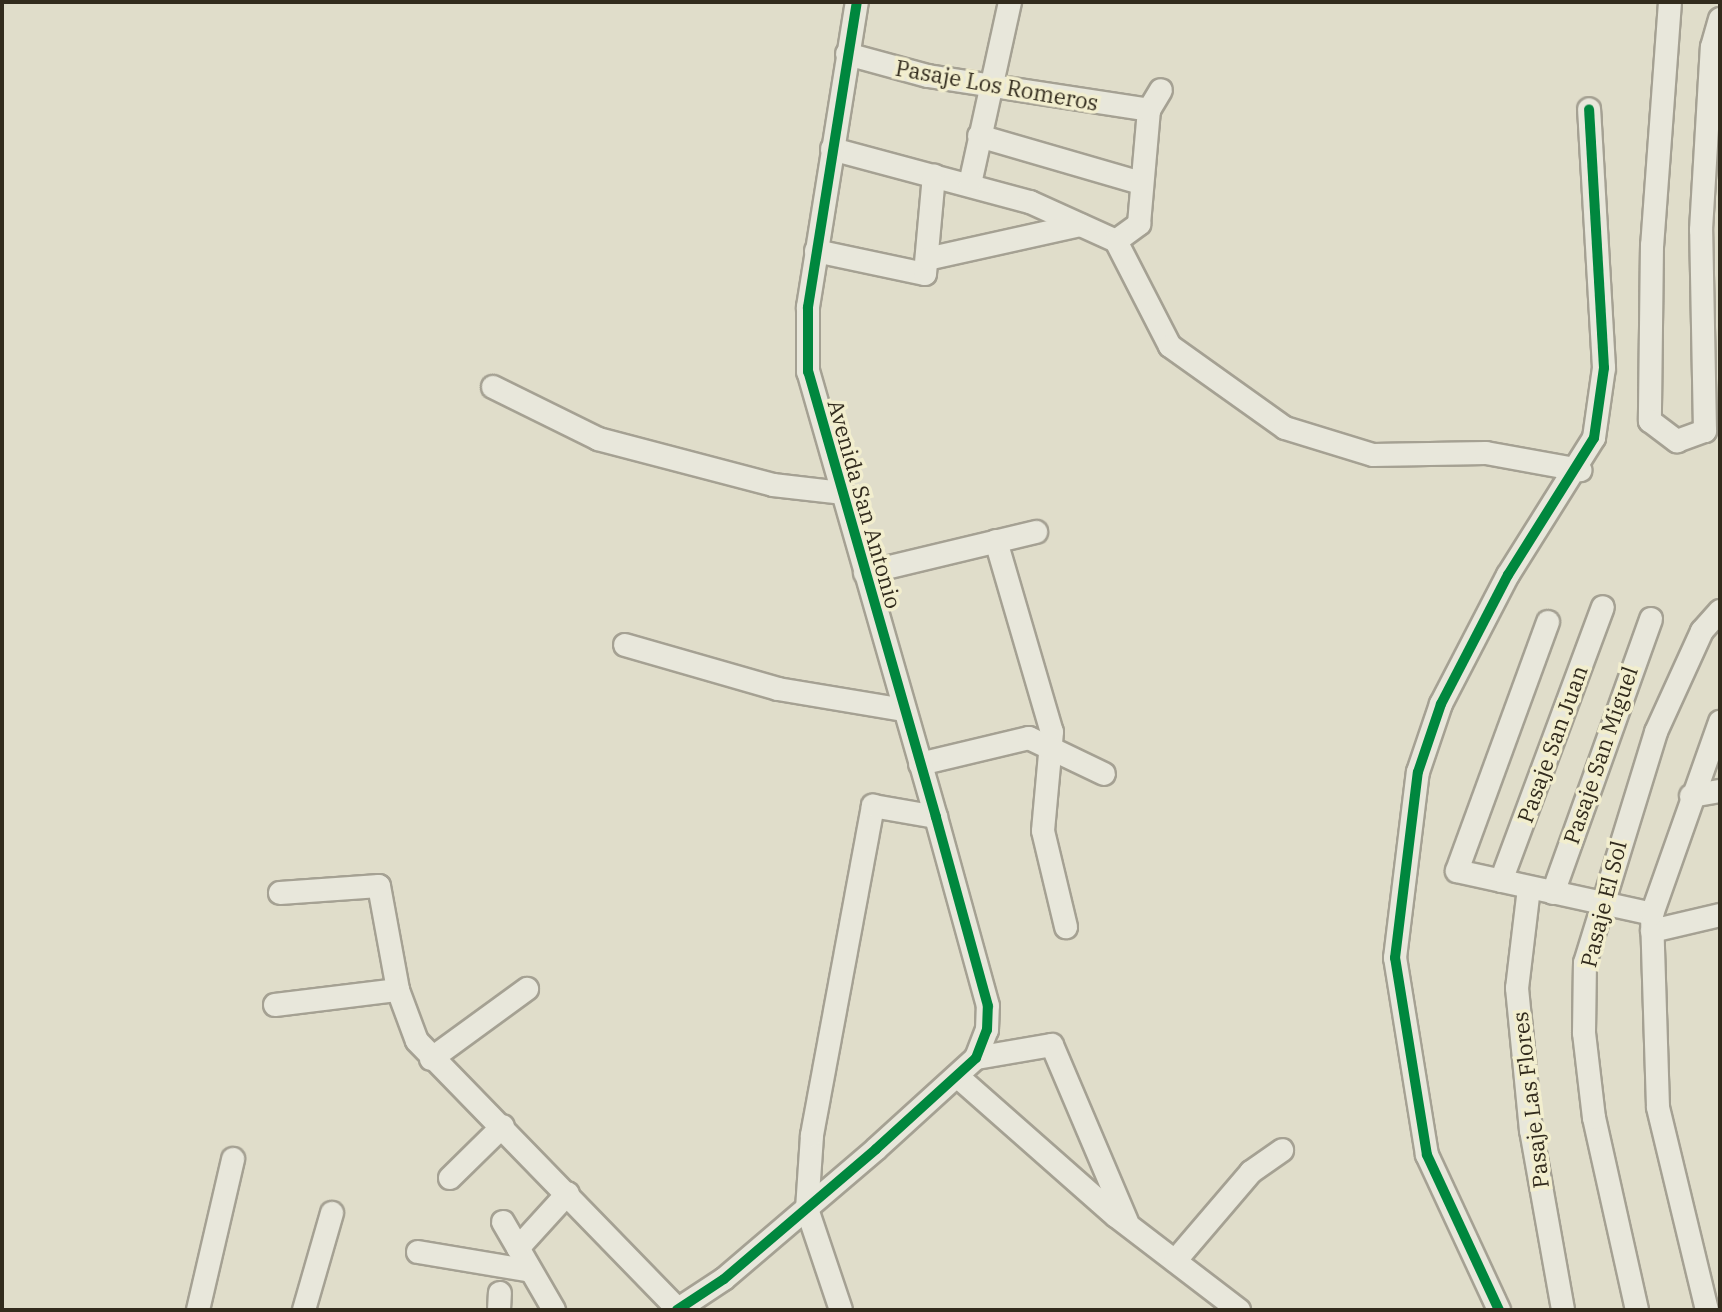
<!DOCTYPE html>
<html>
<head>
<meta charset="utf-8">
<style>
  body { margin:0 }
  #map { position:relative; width:1722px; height:1312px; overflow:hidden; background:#e0ddca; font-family:"IBM Plex Serif",serif }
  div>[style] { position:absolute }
  .roads { filter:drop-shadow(2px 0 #a5a193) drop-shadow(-2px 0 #a5a193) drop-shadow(0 2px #a5a193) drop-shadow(0 -2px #a5a193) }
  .minor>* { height:22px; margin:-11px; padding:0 11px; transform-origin:11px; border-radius:11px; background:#e8e7db }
  .cycleway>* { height:10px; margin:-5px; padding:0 5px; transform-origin:5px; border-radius:5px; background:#00873e }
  span { translate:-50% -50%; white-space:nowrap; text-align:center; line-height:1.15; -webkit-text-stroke:7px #f2eece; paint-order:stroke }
  .street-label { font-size:22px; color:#322b1d }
  .frame { position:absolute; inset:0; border:4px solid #322b1d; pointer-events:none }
</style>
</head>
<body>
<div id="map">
  <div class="roads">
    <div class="minor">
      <i style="left:1670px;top:2px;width:244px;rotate:94.2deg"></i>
      <i style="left:1652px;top:245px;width:176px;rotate:90.7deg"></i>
      <i style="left:1650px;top:421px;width:34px;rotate:37deg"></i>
      <i style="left:1677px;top:441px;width:30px;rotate:-20deg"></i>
      <i style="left:1705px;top:431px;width:201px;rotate:-91.1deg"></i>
      <i style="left:1701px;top:230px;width:183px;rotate:-86.6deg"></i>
      <i style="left:1712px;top:47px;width:29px;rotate:-74deg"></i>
      <i style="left:847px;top:54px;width:84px;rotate:15.2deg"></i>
      <i style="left:928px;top:76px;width:224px;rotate:8.7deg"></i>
      <i style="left:979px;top:136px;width:169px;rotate:16.2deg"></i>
      <i style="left:832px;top:149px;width:205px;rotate:15deg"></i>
      <i style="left:1030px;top:202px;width:94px;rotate:24.4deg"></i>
      <i style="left:1116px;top:241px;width:118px;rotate:62.8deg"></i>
      <i style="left:1170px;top:346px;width:141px;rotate:35.5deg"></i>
      <i style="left:1285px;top:428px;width:92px;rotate:17.1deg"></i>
      <i style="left:1373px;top:455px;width:113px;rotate:-1deg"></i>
      <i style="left:1486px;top:453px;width:96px;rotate:10.3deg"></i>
      <i style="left:970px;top:184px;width:186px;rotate:-77.6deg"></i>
      <i style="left:1116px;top:241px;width:29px;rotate:-36deg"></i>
      <i style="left:1139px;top:224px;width:114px;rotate:-85deg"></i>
      <i style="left:1149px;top:110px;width:23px;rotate:-59deg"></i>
      <i style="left:816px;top:251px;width:111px;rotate:11.9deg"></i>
      <i style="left:925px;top:274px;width:99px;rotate:-84.8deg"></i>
      <i style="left:927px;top:259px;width:157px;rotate:-12.5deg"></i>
      <i style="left:493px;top:387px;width:117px;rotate:26.3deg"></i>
      <i style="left:598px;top:439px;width:181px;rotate:14.7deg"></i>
      <i style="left:773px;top:485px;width:69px;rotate:6.6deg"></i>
      <i style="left:996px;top:541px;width:199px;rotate:73.7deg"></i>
      <i style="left:1052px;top:732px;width:99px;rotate:95.2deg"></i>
      <i style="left:1043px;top:831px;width:99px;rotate:76.5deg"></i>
      <i style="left:865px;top:573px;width:176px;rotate:-13.5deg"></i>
      <i style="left:1548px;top:622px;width:265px;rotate:110.1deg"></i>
      <i style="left:1457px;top:871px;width:200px;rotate:12.4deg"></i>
      <i style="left:625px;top:645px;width:159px;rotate:16deg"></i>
      <i style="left:778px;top:689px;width:127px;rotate:9.5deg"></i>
      <i style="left:920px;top:764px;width:112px;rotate:-13.4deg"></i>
      <i style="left:1029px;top:738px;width:83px;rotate:25.6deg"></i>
      <i style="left:1691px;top:796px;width:29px;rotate:-10deg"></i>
      <i style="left:1501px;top:881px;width:292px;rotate:-69.6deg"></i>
      <i style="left:1529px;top:888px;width:101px;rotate:96.8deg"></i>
      <i style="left:1517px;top:988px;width:143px;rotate:84.4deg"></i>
      <i style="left:1531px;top:1130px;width:183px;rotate:79.9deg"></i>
      <i style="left:280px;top:893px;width:99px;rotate:-4deg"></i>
      <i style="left:379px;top:886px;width:106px;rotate:79.6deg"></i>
      <i style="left:398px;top:990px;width:54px;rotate:69.6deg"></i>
      <i style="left:417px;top:1041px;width:374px;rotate:45.8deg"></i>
      <i style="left:1553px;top:893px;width:291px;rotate:-70.3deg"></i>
      <i style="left:1652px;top:931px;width:70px;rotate:-13.2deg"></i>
      <i style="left:275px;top:1005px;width:124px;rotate:-7deg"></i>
      <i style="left:976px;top:1058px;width:77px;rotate:-9.7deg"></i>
      <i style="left:1052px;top:1045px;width:192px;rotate:67deg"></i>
      <i style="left:431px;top:1059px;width:119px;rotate:-36.1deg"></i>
      <i style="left:957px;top:1076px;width:212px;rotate:41.4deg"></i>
      <i style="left:1116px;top:1216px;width:155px;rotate:37.4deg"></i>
      <i style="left:450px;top:1178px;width:74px;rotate:-44.5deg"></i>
      <i style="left:503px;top:1222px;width:102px;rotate:59.9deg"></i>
      <i style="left:518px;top:1248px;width:74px;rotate:-47.7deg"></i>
      <i style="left:418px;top:1252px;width:109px;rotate:9.5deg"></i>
      <i style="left:1175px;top:1261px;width:117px;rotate:-49.5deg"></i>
      <i style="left:1251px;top:1172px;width:38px;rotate:-35deg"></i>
      <i style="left:198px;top:1310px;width:155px;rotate:-76.9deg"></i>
      <i style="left:304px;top:1310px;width:101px;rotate:-73.9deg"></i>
      <i style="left:499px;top:1310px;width:17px;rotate:-87deg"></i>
      <i style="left:677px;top:1310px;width:56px;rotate:-33.4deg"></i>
      <i style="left:724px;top:1279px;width:200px;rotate:-40.5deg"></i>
      <i style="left:876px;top:1149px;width:135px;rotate:-42.3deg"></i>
      <i style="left:976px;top:1058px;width:30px;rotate:-69deg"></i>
      <i style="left:987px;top:1030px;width:24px;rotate:-88deg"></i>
      <i style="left:988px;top:1006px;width:196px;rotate:-105.4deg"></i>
      <i style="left:936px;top:817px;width:463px;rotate:-106deg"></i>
      <i style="left:808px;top:372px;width:65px;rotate:-90deg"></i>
      <i style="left:808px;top:307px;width:309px;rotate:-80.9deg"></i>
      <i style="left:841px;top:1310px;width:107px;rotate:-108.6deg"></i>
      <i style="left:807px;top:1209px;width:74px;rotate:-86.1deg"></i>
      <i style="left:812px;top:1135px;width:335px;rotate:-79.5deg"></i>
      <i style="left:873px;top:806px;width:64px;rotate:9.9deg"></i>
      <i style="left:1499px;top:1310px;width:171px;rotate:-114.9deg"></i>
      <i style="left:1427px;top:1155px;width:200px;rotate:-99.2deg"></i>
      <i style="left:1395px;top:958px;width:187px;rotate:-83deg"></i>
      <i style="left:1418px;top:772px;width:72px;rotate:-71.3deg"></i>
      <i style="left:1441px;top:704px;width:145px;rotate:-62.6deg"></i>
      <i style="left:1508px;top:575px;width:162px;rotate:-57.9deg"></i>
      <i style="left:1594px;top:438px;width:71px;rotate:-81.9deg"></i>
      <i style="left:1604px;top:368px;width:259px;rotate:-93.3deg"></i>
      <i style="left:1637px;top:1310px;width:197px;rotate:-102.6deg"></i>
      <i style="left:1594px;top:1118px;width:86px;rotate:-96.7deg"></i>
      <i style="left:1584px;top:1033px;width:70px;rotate:-89.2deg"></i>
      <i style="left:1585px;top:963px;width:242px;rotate:-72.9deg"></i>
      <i style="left:1656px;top:732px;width:111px;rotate:-65.5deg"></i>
      <i style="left:1702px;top:631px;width:27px;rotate:-48deg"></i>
      <i style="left:1707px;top:1310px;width:209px;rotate:-103.6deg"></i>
      <i style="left:1658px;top:1107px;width:193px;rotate:-91.8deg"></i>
      <i style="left:1652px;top:914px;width:204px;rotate:-70.5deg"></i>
    </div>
  </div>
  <div class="cycleway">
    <i style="left:677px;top:1310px;width:56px;rotate:-33.4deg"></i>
    <i style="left:724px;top:1279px;width:200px;rotate:-40.5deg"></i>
    <i style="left:876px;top:1149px;width:135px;rotate:-42.3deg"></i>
    <i style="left:976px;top:1058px;width:30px;rotate:-69deg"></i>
    <i style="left:987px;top:1030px;width:24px;rotate:-88deg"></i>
    <i style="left:988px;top:1006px;width:196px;rotate:-105.4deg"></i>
    <i style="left:936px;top:817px;width:463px;rotate:-106deg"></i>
    <i style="left:808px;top:372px;width:65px;rotate:-90deg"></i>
    <i style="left:808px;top:307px;width:309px;rotate:-80.9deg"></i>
    <i style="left:1499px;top:1310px;width:171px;rotate:-114.9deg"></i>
    <i style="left:1427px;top:1155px;width:200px;rotate:-99.2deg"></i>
    <i style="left:1395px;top:958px;width:187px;rotate:-83deg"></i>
    <i style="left:1418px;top:772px;width:72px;rotate:-71.3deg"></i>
    <i style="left:1441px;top:704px;width:145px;rotate:-62.6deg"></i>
    <i style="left:1508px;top:575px;width:162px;rotate:-57.9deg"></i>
    <i style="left:1594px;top:438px;width:71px;rotate:-81.9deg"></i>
    <i style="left:1604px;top:368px;width:259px;rotate:-93.3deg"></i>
  </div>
  <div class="street-label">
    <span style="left:997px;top:85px;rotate:10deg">Pasaje Los Romeros</span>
    <span style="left:865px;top:504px;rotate:74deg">Avenida San Antonio</span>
    <span style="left:1552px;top:744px;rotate:-70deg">Pasaje San Juan</span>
    <span style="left:1600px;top:755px;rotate:-71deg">Pasaje San Miguel</span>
    <span style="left:1603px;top:904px;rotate:-76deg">Pasaje El Sol</span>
    <span style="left:1530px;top:1100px;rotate:-97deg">Pasaje Las Flores</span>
  </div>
  <div class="frame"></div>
</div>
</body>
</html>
